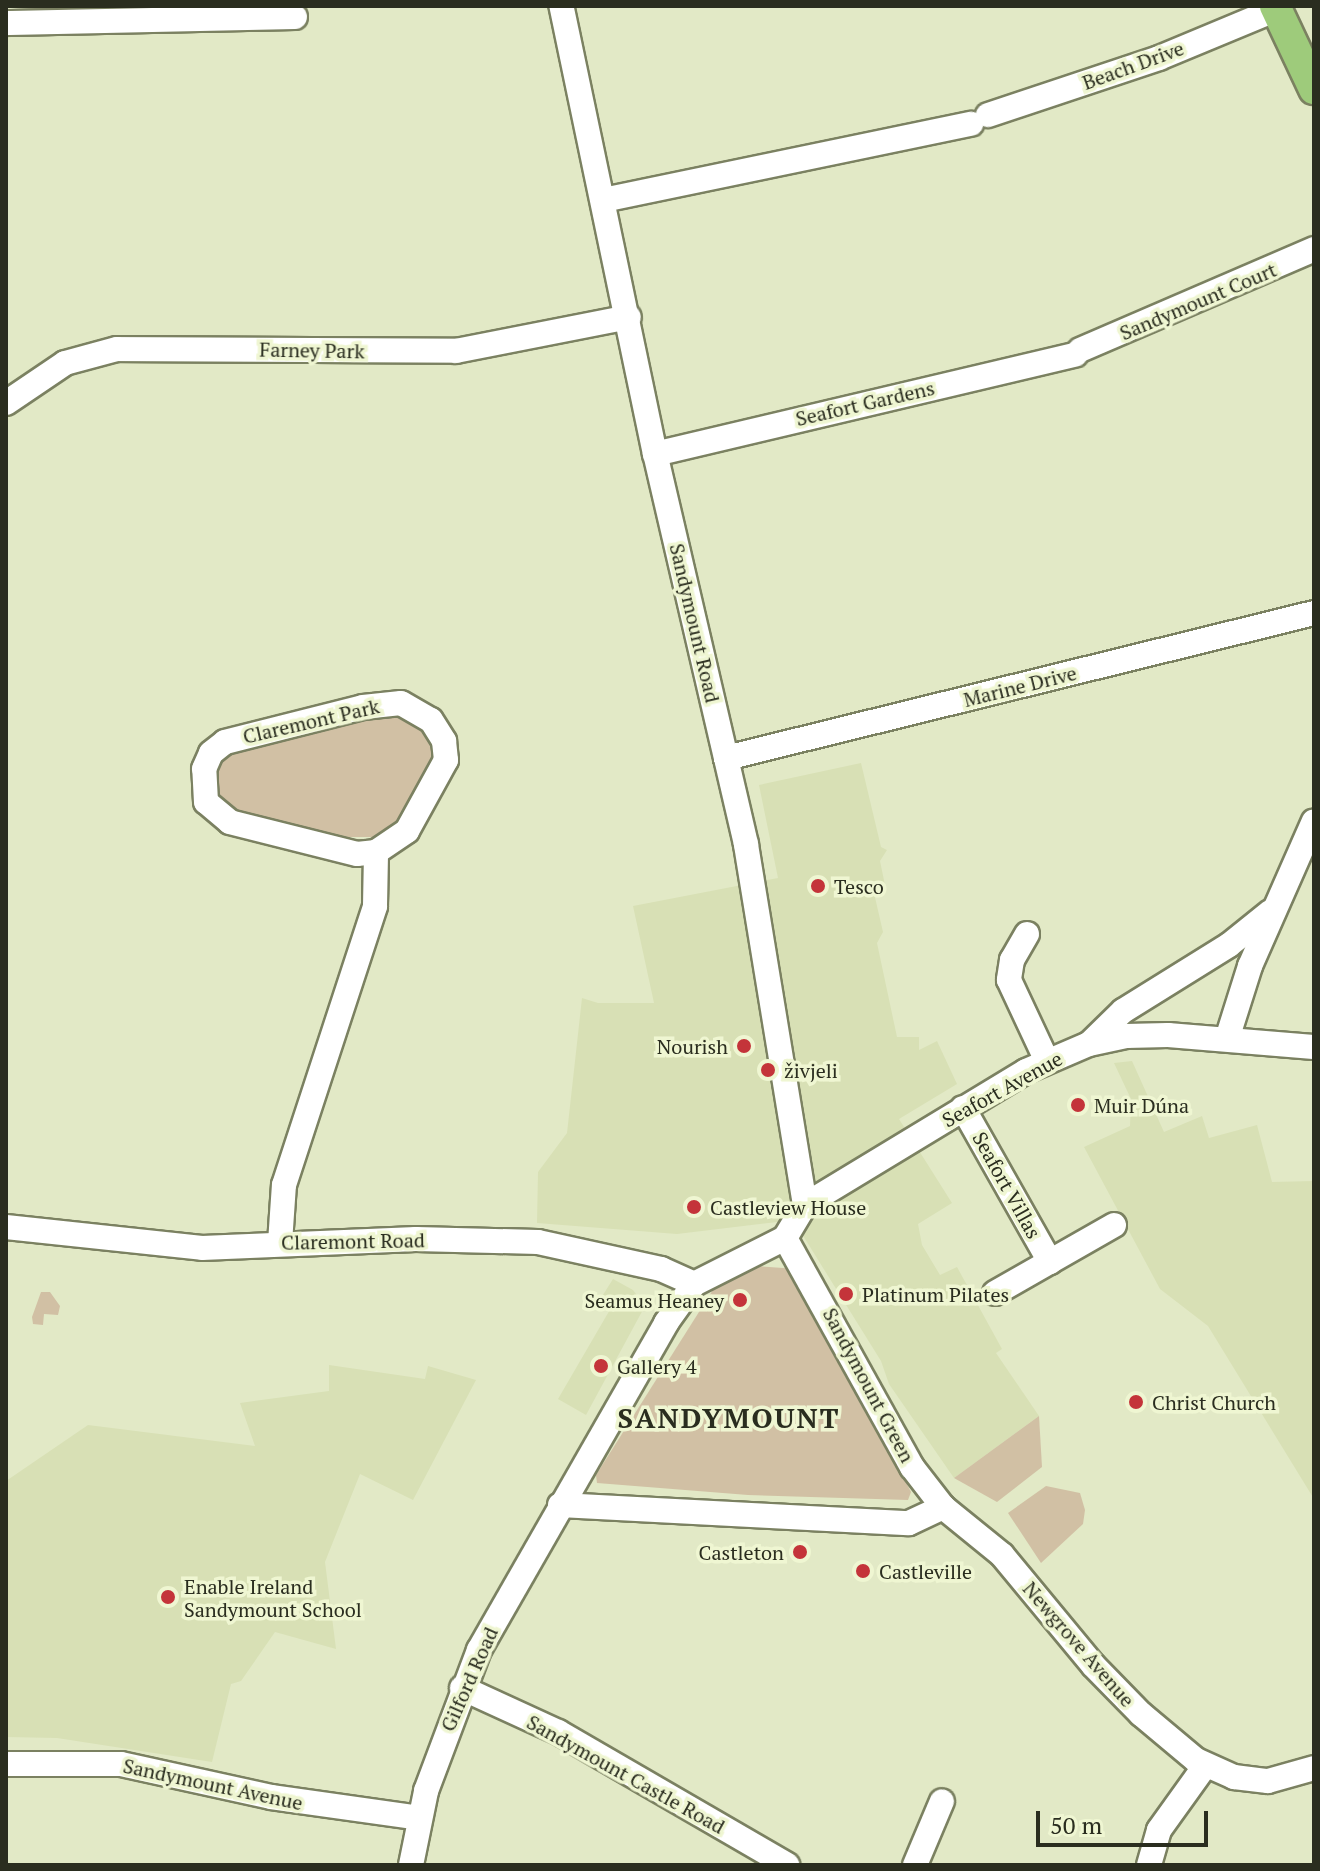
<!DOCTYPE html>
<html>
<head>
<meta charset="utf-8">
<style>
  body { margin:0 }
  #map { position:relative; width:1320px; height:1871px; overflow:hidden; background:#e2e9c6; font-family:"PT Serif",serif }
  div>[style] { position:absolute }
  .built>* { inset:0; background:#d8e0b5 }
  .green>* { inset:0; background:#d1c0a4 }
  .roads { filter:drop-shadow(2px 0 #7b8161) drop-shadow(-2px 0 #7b8161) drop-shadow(0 2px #7b8161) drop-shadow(0 -2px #7b8161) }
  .minor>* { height:24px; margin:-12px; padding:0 12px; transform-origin:12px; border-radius:12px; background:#fff }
  .major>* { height:30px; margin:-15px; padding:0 15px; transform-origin:15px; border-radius:15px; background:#9ecb7b }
  .dots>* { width:22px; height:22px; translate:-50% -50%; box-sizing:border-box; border:4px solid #eff6d2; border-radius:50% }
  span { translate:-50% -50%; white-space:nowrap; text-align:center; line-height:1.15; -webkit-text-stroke:7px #eff6d2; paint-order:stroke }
  .street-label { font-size:20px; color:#2a2d1f }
  .poi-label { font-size:20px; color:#2a2d1f }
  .left { translate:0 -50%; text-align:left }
  .right { translate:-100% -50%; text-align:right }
  .district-label { font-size:28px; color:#2a2d1f; font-weight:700; letter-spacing:2px }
  .frame { position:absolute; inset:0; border:8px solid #2a2d1f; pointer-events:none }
  .scale { position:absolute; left:1036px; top:1811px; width:172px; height:36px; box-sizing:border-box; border:4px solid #2a2d1f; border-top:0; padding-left:10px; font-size:24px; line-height:28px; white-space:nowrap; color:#2a2d1f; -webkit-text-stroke:6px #eff6d2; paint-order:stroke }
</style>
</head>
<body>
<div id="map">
  <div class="built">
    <i style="clip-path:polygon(861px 763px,881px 847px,887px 850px,880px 861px,886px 890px,874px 893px,883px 932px,877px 943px,897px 1037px,919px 1037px,919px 1050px,937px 1041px,957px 1084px,899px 1119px,952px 1203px,918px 1224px,922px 1245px,940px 1275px,957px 1267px,1002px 1349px,996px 1353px,1039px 1416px,954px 1478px,889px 1384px,881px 1361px,797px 1226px,786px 1221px,677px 1234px,537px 1223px,538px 1172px,567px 1133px,582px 998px,598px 1003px,654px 1003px,633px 906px,778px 878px,759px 785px)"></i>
    <i style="clip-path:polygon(1132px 1061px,1164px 1132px,1202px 1116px,1209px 1138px,1257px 1125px,1272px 1182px,1314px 1181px,1314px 1499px,1208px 1326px,1160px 1289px,1084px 1147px,1130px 1126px,1131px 1099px,1114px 1063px)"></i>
    <i style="clip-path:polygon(613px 1279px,633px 1290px,645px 1306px,586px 1415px,558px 1399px,615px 1301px,601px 1298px)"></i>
    <i style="clip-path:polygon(329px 1365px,425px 1379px,428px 1366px,476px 1380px,413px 1500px,360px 1474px,325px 1562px,336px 1649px,275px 1632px,241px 1681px,231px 1684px,212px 1762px,57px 1738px,6px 1737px,6px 1481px,88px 1425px,255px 1446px,240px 1403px,329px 1391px)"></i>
  </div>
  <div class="green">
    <i style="clip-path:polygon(387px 712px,417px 720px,432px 738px,433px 748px,430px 770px,405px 813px,379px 837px,348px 837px,245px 814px,225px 809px,217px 798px,216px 766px,226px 753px)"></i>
    <i style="clip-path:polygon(757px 1266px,797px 1269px,911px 1492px,908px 1500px,748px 1495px,597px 1483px,596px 1475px,716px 1285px)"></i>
    <i style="clip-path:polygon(41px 1292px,50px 1292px,60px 1306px,58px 1315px,44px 1314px,43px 1325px,33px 1324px,32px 1317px)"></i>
    <i style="clip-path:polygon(1039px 1416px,1042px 1467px,997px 1502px,954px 1478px)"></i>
    <i style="clip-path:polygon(1046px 1486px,1080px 1493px,1085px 1510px,1083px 1524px,1041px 1563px,1008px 1513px)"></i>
  </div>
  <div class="roads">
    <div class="minor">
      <i style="left:6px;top:23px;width:289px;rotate:-1.2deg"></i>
      <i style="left:988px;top:115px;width:180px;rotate:-18.4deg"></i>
      <i style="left:1159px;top:58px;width:128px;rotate:-22.6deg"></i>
      <i style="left:603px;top:200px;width:376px;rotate:-11.7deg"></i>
      <i style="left:1080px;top:350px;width:255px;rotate:-23.3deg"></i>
      <i style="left:6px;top:403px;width:71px;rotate:-34.1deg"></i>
      <i style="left:65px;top:363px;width:54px;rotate:-15.1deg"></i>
      <i style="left:117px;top:349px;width:339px;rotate:0.3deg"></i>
      <i style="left:456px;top:351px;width:176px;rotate:-11.1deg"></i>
      <i style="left:655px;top:454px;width:432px;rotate:-13.3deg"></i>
      <i style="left:401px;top:703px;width:34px;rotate:30deg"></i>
      <i style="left:431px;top:720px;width:25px;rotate:58deg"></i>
      <i style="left:444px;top:741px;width:19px;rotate:84deg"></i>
      <i style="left:446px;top:760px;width:81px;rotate:118.8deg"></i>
      <i style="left:407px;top:831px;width:37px;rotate:146deg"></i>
      <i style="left:376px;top:852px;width:19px;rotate:174deg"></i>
      <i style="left:357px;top:854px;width:131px;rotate:-165.9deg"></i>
      <i style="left:230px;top:822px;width:31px;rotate:-140deg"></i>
      <i style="left:206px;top:802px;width:33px;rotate:-93deg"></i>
      <i style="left:204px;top:769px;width:17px;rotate:-66deg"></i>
      <i style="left:211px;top:753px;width:18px;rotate:-38deg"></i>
      <i style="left:225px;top:742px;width:142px;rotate:-14.2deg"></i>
      <i style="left:363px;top:707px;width:38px;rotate:-6deg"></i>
      <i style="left:726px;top:758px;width:606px;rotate:-13.85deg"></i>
      <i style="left:1027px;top:934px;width:30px;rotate:120deg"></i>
      <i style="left:1012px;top:960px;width:20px;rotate:99deg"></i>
      <i style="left:1009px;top:980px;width:89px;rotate:64.9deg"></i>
      <i style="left:1227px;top:1039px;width:77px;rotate:-72.5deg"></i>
      <i style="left:1250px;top:966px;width:158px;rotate:-66.2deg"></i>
      <i style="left:1090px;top:1043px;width:46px;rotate:-44.1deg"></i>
      <i style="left:1123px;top:1011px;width:125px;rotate:-31.9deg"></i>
      <i style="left:1229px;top:945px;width:53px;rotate:-38.8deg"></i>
      <i style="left:963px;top:1108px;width:177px;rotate:60.5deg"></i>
      <i style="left:805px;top:1205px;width:258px;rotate:-31.2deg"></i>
      <i style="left:1026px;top:1071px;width:69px;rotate:-23.2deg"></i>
      <i style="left:1089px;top:1044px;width:38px;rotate:-12deg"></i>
      <i style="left:1126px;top:1036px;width:42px;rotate:-1.4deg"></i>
      <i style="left:1168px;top:1035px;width:146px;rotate:4.7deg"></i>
      <i style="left:6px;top:1227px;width:197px;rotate:6.1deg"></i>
      <i style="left:202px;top:1248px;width:214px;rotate:-2.4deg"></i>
      <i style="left:416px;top:1239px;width:122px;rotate:1.4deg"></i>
      <i style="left:538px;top:1242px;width:126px;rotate:12.4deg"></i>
      <i style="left:661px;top:1269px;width:36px;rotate:24deg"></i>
      <i style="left:785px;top:1238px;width:262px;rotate:61deg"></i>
      <i style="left:912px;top:1467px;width:51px;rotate:52.2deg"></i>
      <i style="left:943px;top:1507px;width:76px;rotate:39.1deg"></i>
      <i style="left:1002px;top:1555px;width:143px;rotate:50.4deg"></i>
      <i style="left:1093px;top:1665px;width:69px;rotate:45.6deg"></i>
      <i style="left:1141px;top:1714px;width:72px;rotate:39.9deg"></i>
      <i style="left:1196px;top:1760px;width:42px;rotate:24.1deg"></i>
      <i style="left:1234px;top:1777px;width:34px;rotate:7deg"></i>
      <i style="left:1268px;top:1781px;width:48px;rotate:-15.8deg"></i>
      <i style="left:280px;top:1243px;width:58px;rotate:-86.1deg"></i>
      <i style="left:284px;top:1185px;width:293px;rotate:-71.9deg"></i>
      <i style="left:375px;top:906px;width:54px;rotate:-88.9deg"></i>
      <i style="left:995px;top:1293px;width:137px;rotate:-29.7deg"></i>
      <i style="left:560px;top:1505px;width:349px;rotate:3deg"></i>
      <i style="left:909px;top:1523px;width:38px;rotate:-25deg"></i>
      <i style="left:462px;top:1688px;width:106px;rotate:24.6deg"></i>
      <i style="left:558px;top:1732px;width:265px;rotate:30.1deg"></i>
      <i style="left:6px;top:1764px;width:115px"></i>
      <i style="left:121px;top:1764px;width:154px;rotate:12.4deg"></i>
      <i style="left:271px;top:1797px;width:150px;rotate:8deg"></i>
      <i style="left:411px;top:1865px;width:76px;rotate:-78.5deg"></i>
      <i style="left:426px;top:1791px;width:151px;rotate:-69.4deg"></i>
      <i style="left:479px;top:1650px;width:377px;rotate:-60.2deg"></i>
      <i style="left:666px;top:1323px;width:48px;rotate:-54.3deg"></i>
      <i style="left:694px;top:1284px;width:102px;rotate:-26.8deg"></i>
      <i style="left:785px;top:1238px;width:39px;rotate:-59deg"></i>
      <i style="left:805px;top:1205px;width:366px;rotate:-99.3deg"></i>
      <i style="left:746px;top:844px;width:400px;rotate:-103.1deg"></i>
      <i style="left:655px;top:454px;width:458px;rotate:-101.8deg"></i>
      <i style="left:915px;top:1865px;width:69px;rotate:-67.1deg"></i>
      <i style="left:1149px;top:1865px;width:36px;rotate:-74deg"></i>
      <i style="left:1159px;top:1830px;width:79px;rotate:-54.3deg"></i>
    </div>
    <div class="major">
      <i style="left:1275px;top:6px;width:92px;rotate:64.8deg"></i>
    </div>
  </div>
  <div class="dots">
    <i style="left:818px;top:886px;background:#c4343a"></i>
    <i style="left:744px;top:1046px;background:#c4343a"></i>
    <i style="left:768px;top:1070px;background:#c4343a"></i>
    <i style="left:1078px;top:1105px;background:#c4343a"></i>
    <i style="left:694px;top:1207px;background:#c4343a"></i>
    <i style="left:846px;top:1294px;background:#c4343a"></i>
    <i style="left:740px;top:1300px;background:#c4343a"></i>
    <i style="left:601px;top:1366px;background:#c4343a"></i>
    <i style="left:1136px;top:1402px;background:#c4343a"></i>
    <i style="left:800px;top:1552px;background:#c4343a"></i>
    <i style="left:863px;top:1571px;background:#c4343a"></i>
    <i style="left:168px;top:1597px;background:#c4343a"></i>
  </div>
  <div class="street-label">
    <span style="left:1133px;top:65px;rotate:-20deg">Beach Drive</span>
    <span style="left:1198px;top:301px;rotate:-23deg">Sandymount Court</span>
    <span style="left:312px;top:350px;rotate:1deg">Farney Park</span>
    <span style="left:865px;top:403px;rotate:-13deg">Seafort Gardens</span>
    <span style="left:695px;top:623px;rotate:77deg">Sandymount Road</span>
    <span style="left:1020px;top:686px;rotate:-14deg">Marine Drive</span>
    <span style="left:311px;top:721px;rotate:-13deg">Claremont Park</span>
    <span style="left:1002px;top:1089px;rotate:-29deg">Seafort Avenue</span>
    <span style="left:1007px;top:1185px;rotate:61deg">Seafort Villas</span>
    <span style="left:353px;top:1241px;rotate:-1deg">Claremont Road</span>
    <span style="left:869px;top:1385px;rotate:62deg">Sandymount Green</span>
    <span style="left:1079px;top:1644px;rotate:49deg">Newgrove Avenue</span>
    <span style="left:469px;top:1679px;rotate:-66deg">Gilford Road</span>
    <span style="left:626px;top:1774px;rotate:29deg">Sandymount Castle Road</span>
    <span style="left:213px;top:1784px;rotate:12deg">Sandymount Avenue</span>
  </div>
  <div class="poi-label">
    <span class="left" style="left:834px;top:886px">Tesco</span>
    <span class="right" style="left:728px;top:1046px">Nourish</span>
    <span class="left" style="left:784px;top:1070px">živjeli</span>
    <span class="left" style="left:1094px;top:1105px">Muir Dúna</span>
    <span class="left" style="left:710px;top:1207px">Castleview House</span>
    <span class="left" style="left:862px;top:1294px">Platinum Pilates</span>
    <span class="right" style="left:724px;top:1300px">Seamus Heaney</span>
    <span class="left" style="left:617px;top:1366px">Gallery 4</span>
    <span class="left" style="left:1152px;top:1402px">Christ Church</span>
    <span class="right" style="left:784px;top:1552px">Castleton</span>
    <span class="left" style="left:879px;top:1571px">Castleville</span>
    <span class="left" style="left:184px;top:1598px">Enable Ireland<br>Sandymount School</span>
  </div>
  <div class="district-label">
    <span style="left:729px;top:1418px">SANDYMOUNT</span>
  </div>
  <div class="frame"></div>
  <div class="scale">50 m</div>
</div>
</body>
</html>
